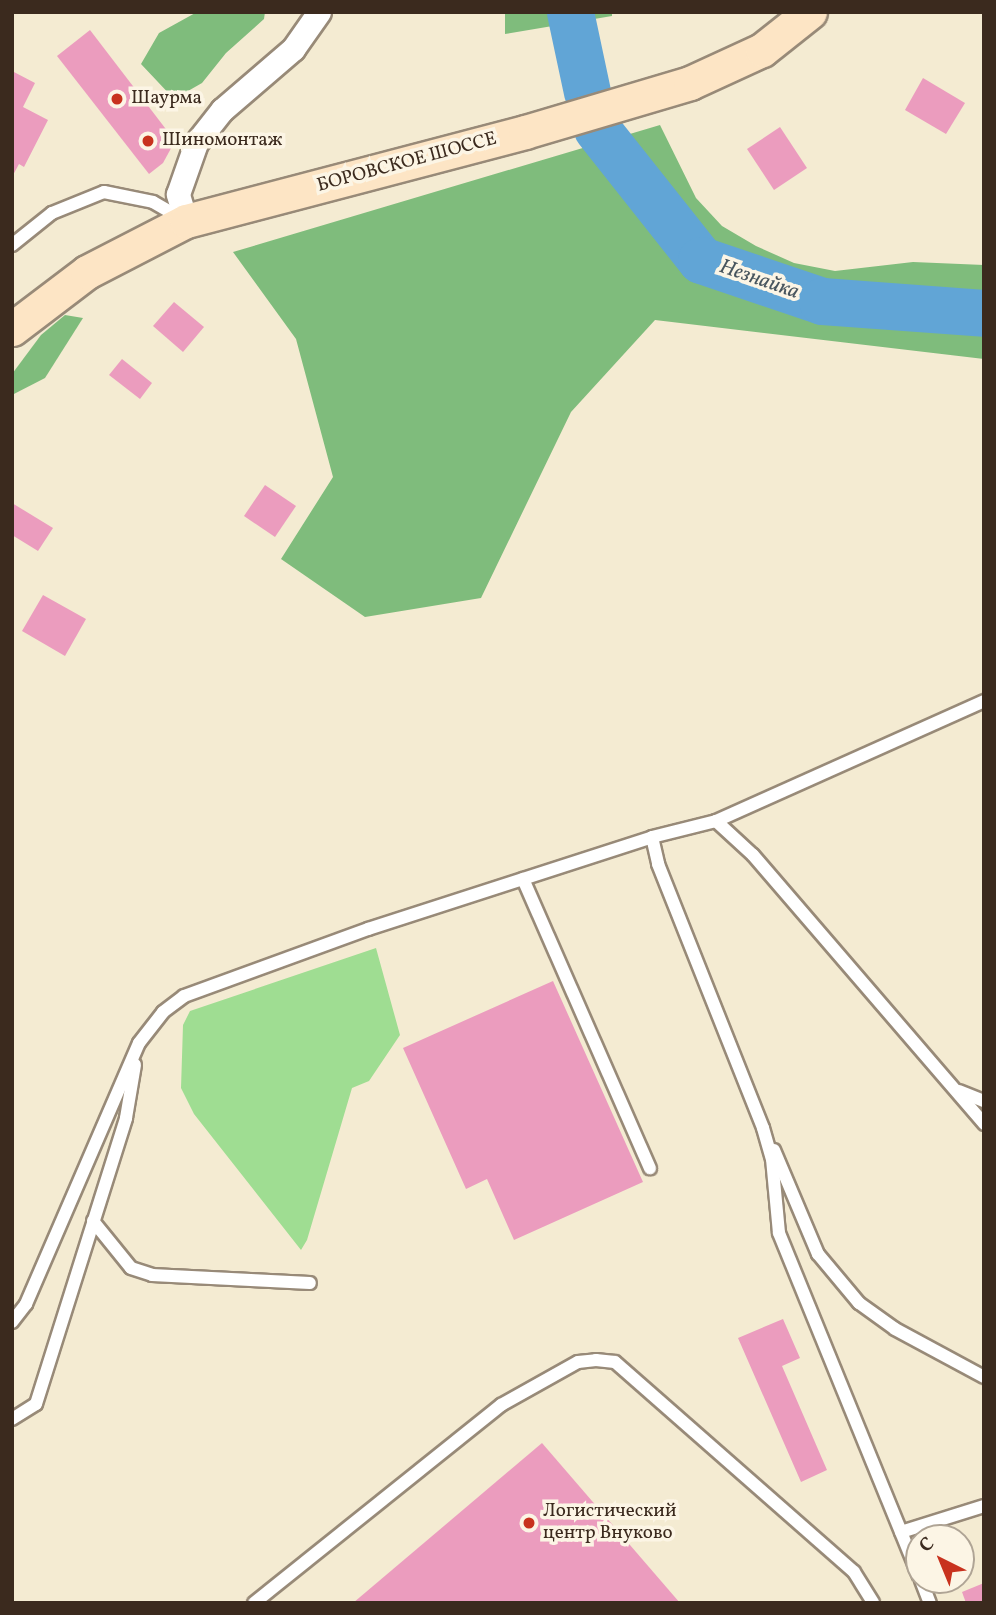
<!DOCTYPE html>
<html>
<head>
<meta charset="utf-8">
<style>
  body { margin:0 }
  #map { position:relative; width:996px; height:1615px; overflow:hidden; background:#f4ebd2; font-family:Vollkorn,serif }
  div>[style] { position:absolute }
  .green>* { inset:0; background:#9fdd92 }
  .forest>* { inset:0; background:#7fbc7c }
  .river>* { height:47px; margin:-23.5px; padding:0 23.5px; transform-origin:23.5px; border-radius:23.5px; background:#61a5d6 }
  .building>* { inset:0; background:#eb9cbe }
  .roads { filter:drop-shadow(2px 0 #988a78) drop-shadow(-2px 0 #988a78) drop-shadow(0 2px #988a78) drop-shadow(0 -2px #988a78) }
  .lane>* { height:12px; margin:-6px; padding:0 6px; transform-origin:6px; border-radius:6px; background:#fff }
  .street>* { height:23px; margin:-11.5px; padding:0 11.5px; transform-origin:11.5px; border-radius:11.5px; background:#fff }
  .secondary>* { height:33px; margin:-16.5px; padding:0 16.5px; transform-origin:16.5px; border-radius:16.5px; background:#fde5c5 }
  .dots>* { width:19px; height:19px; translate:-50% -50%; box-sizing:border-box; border:4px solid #fcf5e5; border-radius:50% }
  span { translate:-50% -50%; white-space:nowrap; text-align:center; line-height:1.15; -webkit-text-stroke:7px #fcf5e5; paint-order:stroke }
  .poi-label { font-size:19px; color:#3b2a1e }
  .left { translate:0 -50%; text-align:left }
  .street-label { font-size:19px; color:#3b2a1e }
  .water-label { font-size:21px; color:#48555e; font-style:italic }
  .frame { position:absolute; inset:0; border:14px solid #3b2a1e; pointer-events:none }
  .north { position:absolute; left:905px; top:1524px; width:70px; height:70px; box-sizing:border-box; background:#fcf5e5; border:2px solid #afa495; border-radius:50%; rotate:317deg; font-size:19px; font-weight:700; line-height:28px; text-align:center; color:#3b2a1e }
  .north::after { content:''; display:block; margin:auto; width:24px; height:32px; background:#c8321e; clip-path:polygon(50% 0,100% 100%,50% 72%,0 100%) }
</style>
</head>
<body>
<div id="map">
  <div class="green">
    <i style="clip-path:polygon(376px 948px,400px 1035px,369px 1081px,352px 1088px,307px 1240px,301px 1250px,194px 1114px,181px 1088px,183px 1025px,190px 1011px)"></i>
  </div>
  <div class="forest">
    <i style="clip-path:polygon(197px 12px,265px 12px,264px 19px,226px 53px,202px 83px,174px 99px,141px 64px,159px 33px)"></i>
    <i style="clip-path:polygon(505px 12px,612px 12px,612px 16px,505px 34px)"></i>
    <i style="clip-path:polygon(660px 125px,696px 198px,722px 226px,756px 246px,794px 263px,835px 271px,913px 262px,984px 265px,984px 359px,655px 320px,571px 412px,481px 598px,365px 617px,281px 559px,333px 477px,296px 339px,233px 252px)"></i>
    <i style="clip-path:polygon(65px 315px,83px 318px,45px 378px,12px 395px,12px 374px,41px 335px)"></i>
  </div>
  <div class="river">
    <i style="left:570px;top:12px;width:82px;rotate:78deg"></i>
    <i style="left:597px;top:129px;width:167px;rotate:51.6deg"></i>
    <i style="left:701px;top:260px;width:128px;rotate:18.7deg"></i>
    <i style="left:822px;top:301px;width:162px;rotate:4.2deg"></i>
  </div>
  <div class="building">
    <i style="clip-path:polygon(90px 30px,175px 141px,163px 163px,149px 174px,57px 56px)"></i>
    <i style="clip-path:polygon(12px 71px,35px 83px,23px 107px,48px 120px,24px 167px,19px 164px,12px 177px)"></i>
    <i style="clip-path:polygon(923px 78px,965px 103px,946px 134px,905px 110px)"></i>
    <i style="clip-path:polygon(780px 127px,807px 168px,774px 190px,747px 149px)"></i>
    <i style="clip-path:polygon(174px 302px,204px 327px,183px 352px,153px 326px)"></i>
    <i style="clip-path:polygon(122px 359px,152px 383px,140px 399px,109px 375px)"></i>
    <i style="clip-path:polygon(265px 485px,296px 506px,275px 537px,244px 516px)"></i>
    <i style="clip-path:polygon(12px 503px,53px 528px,38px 551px,12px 535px)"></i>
    <i style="clip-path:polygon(43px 595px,86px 619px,65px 656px,22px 631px)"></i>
    <i style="clip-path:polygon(553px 981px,643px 1182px,514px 1240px,487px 1179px,466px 1189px,403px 1048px)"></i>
    <i style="clip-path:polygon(783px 1319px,800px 1358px,782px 1366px,827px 1470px,801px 1482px,738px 1338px)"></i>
    <i style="clip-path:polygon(542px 1443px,680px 1603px,353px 1603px)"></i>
    <i style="clip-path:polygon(984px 1583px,984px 1603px,966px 1603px,962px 1592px)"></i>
  </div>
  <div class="roads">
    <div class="lane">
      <i style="left:12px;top:245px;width:51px;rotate:-38.7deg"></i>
      <i style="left:52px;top:213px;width:56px;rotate:-22deg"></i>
      <i style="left:104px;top:192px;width:50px;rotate:11.5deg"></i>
      <i style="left:153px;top:202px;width:34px;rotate:30deg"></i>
      <i style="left:716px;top:821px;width:294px;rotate:-24.1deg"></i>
      <i style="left:652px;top:837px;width:66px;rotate:-14deg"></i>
      <i style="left:716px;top:821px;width:50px;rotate:42.6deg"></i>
      <i style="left:753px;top:855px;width:355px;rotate:49.3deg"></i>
      <i style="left:523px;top:879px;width:316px;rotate:66.3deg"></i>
      <i style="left:959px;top:1091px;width:27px;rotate:22deg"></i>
      <i style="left:774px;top:1150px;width:113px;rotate:67.1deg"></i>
      <i style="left:818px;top:1254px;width:64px;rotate:50.1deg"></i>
      <i style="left:859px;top:1303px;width:44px;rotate:35.8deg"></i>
      <i style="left:895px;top:1329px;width:101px;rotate:28.3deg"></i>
      <i style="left:93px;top:1221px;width:60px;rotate:51deg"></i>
      <i style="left:131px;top:1268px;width:22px;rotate:18deg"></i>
      <i style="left:152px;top:1275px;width:158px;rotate:2.9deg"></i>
      <i style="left:12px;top:1322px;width:23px;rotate:-52deg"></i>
      <i style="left:26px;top:1304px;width:284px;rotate:-66.6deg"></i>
      <i style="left:139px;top:1043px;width:39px;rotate:-52deg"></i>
      <i style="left:163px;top:1012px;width:26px;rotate:-37deg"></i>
      <i style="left:184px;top:996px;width:196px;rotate:-20deg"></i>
      <i style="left:368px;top:929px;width:299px;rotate:-17.9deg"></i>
      <i style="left:652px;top:837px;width:28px;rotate:77deg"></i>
      <i style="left:658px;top:864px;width:284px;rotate:68.3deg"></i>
      <i style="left:763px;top:1128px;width:32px;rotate:74deg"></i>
      <i style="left:772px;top:1159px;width:74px;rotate:84.6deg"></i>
      <i style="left:779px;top:1233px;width:370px;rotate:67.8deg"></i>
      <i style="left:12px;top:1419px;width:28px;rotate:-32deg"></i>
      <i style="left:36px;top:1404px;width:300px;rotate:-72.5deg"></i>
      <i style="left:126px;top:1118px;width:54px;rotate:-80.4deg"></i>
      <i style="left:901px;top:1532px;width:87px;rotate:-17.4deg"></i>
      <i style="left:921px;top:1580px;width:25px;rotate:69deg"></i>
      <i style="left:254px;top:1603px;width:317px;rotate:-38.7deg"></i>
      <i style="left:501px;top:1405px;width:88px;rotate:-29.2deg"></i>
      <i style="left:578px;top:1362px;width:18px;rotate:-6deg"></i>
      <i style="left:596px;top:1360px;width:19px;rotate:6deg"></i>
      <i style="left:615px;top:1362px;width:318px;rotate:41.3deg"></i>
      <i style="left:854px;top:1572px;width:36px;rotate:58deg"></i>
    </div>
    <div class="street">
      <i style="left:186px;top:221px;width:28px;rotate:-107deg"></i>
      <i style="left:178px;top:194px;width:54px;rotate:-70.6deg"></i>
      <i style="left:196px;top:143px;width:42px;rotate:-51.8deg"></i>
      <i style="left:222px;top:110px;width:94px;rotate:-40.7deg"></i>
      <i style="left:293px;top:49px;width:45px;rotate:-54.9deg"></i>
    </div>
    <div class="secondary">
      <i style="left:12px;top:329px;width:94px;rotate:-37.2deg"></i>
      <i style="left:87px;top:272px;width:111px;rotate:-27.3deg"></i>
      <i style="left:186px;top:221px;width:350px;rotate:-14.7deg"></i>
      <i style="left:525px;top:132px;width:172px;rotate:-16.5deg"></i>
      <i style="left:690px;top:83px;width:79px;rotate:-24.6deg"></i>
      <i style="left:762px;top:50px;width:61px;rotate:-38.4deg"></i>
    </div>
  </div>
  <div class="dots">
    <i style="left:117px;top:99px;background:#c8321e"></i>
    <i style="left:148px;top:141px;background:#c8321e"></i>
    <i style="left:529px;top:1523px;background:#c8321e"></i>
  </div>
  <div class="poi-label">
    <span class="left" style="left:131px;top:99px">Шаурма</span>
    <span class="left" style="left:162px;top:141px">Шиномонтаж</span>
    <span class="left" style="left:543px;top:1523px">Логистический<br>центр Внуково</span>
  </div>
  <div class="street-label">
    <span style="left:407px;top:163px;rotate:-15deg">БОРОВСКОЕ ШОССЕ</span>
  </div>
  <div class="water-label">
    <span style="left:759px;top:280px;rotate:19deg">Незнайка</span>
  </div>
  <div class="frame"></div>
  <div class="north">С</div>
</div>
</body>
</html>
